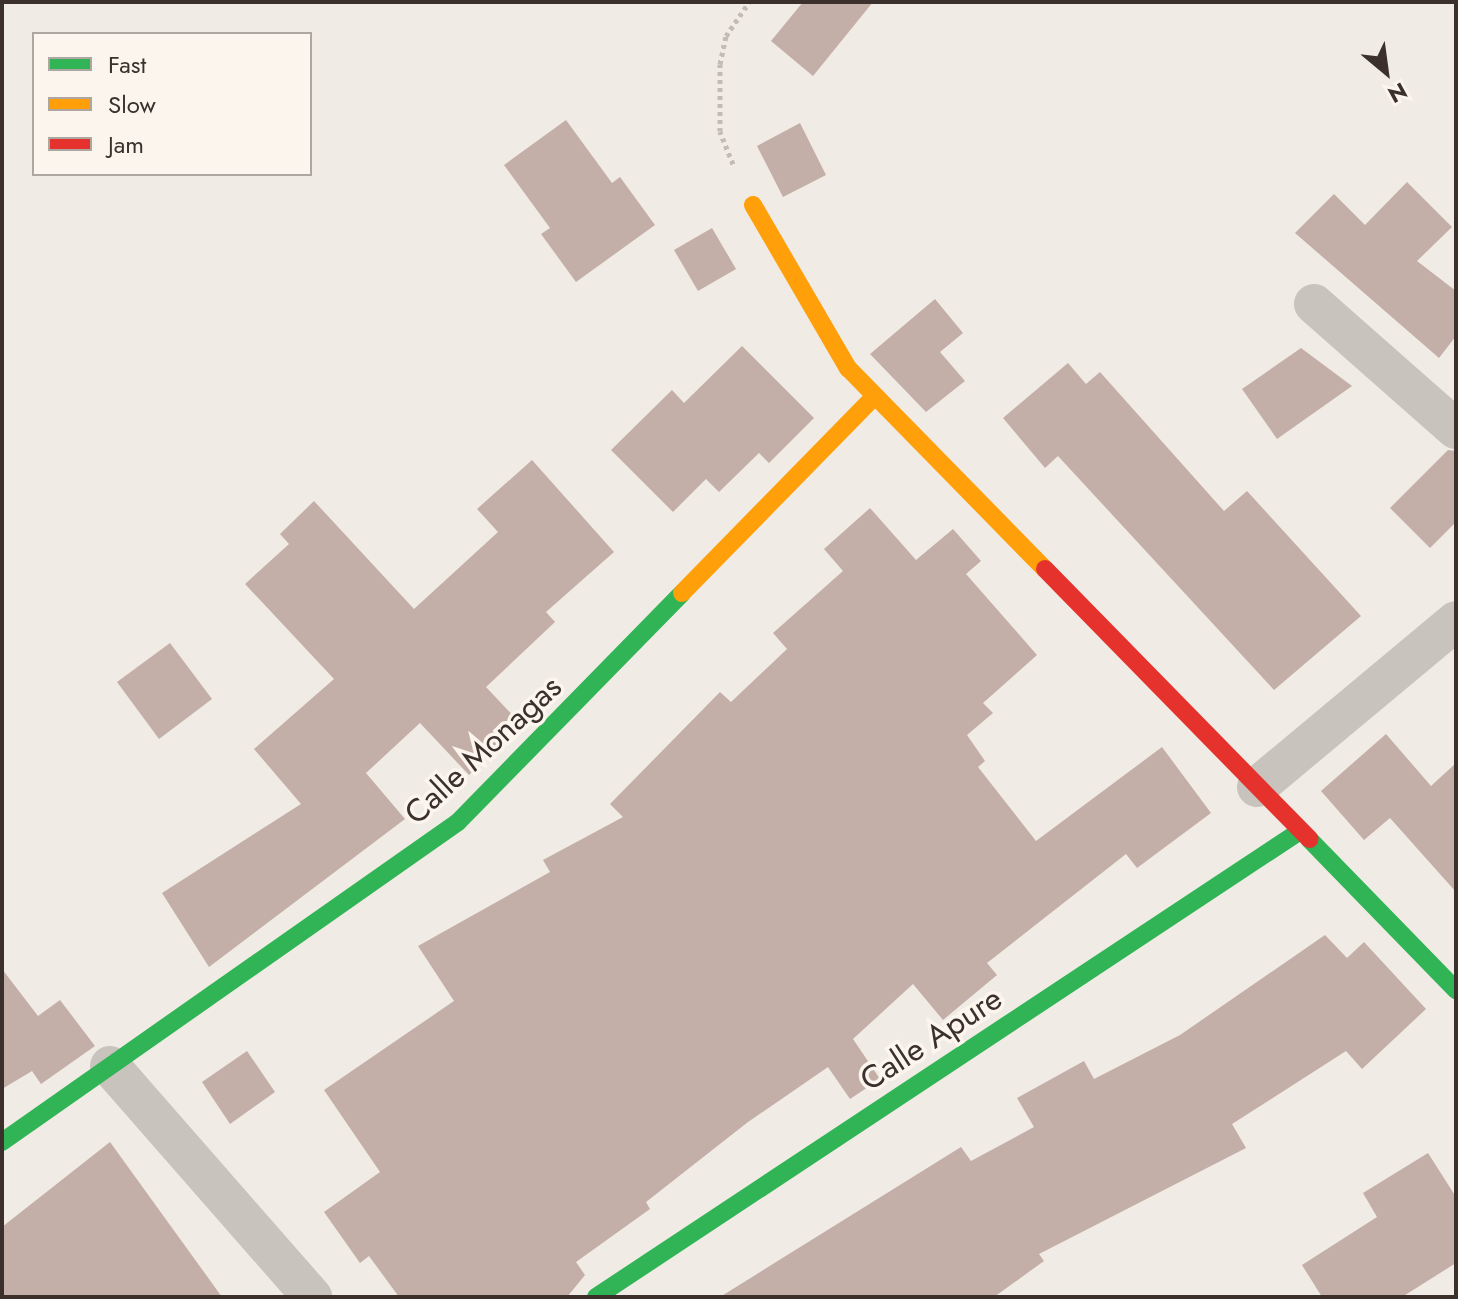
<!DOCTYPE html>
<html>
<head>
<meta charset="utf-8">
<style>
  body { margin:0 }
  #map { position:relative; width:1458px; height:1299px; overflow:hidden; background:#f0ebe5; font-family:Jost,sans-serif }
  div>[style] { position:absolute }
  .building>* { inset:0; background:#c3afa7 }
  .path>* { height:5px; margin-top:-2.5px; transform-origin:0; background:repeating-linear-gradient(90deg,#c2bbb6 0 4px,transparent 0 8px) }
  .street>* { height:40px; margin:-20px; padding:0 20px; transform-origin:20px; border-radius:20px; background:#c9c3be }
  .fast>* { height:18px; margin:-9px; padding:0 9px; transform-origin:9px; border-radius:9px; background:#30b455 }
  .slow>* { height:18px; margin:-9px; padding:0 9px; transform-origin:9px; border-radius:9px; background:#ff9f0a }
  .jam>* { height:18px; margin:-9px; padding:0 9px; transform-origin:9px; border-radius:9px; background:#e5322d }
  span { translate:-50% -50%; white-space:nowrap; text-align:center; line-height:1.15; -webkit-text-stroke:7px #fbf5ee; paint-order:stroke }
  .street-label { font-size:32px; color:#3b302b }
  .frame { position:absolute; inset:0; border:4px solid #3b302b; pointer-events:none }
  .legend { position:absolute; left:32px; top:32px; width:280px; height:144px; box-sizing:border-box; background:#fbf5ee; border:2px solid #aea6a0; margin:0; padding:10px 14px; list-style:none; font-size:24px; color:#3b302b }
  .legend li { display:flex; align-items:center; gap:16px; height:40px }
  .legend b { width:40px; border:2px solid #aea6a0 }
  .north { position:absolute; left:1346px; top:32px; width:80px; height:80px; -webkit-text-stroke:6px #fbf5ee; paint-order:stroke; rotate:151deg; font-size:22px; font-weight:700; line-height:32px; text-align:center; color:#3b302b }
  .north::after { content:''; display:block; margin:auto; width:28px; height:36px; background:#3b302b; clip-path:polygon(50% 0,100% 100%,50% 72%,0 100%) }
</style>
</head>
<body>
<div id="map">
  <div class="building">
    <i style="clip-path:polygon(803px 2px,873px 2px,813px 76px,771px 41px)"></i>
    <i style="clip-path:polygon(566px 120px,612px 183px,620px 177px,655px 225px,576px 282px,541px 234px,550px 228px,504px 165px)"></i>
    <i style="clip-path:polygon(800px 123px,826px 175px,783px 197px,757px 146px)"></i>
    <i style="clip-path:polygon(1407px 182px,1452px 227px,1417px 261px,1456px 291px,1456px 336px,1439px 358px,1295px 233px,1334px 194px,1365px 225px)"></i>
    <i style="clip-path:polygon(712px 228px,736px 269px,698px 291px,674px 250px)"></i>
    <i style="clip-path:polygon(935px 299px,963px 333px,940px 352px,965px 381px,926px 412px,870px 354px)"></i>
    <i style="clip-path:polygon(742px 346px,814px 418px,769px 463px,759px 453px,719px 492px,706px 479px,673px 512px,611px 450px,672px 390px,684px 403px)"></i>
    <i style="clip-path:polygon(1301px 348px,1352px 386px,1277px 439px,1242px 389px)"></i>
    <i style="clip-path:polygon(1068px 363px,1086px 384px,1100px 372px,1224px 511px,1247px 491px,1361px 616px,1274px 690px,1058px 456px,1045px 468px,1003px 418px)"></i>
    <i style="clip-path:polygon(1448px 450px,1456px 451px,1456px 522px,1430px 548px,1390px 508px)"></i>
    <i style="clip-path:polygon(532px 460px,614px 552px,546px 612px,555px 622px,486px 687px,520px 723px,469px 775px,420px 723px,366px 773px,405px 819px,209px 967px,162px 893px,301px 804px,254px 749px,334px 679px,245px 584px,289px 544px,280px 534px,314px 501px,414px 609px,498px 532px,477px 509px)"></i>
    <i style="clip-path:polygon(870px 508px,916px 560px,953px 529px,981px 561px,966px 574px,1037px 655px,983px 703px,993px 713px,967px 735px,985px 761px,978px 767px,1036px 841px,1162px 747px,1211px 813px,1137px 868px,1126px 854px,987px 963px,997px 975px,943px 1020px,913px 984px,853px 1039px,880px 1079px,850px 1099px,828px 1067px,748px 1122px,646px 1202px,650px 1209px,576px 1262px,585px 1275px,567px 1297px,399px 1297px,369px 1256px,360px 1263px,324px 1212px,380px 1172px,324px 1090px,454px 1001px,418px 946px,550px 872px,543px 860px,623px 817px,610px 804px,720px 692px,731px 702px,787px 649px,773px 633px,843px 571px,824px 549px)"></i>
    <i style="clip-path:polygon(170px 643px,212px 699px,159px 739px,117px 682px)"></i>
    <i style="clip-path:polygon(1386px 734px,1431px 786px,1456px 763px,1456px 892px,1390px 818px,1364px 840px,1321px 791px)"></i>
    <i style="clip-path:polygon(1325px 935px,1347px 958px,1364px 942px,1426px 1009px,1362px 1069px,1346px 1051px,1232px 1124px,1246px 1148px,1039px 1254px,1044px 1261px,994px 1297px,720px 1297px,961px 1147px,971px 1161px,1034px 1127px,1017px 1098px,1084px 1061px,1094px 1079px,1180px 1035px)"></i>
    <i style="clip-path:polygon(2px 969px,38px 1016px,60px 1000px,95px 1046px,41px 1084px,32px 1071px,2px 1089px)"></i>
    <i style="clip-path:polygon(247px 1051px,275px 1092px,230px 1124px,202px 1082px)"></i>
    <i style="clip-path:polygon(110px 1142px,222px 1297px,2px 1297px,2px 1227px)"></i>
    <i style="clip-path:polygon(1428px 1153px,1456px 1197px,1456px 1263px,1402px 1297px,1322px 1297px,1302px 1265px,1377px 1217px,1363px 1193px)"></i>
  </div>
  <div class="path">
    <i style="left:733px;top:164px;width:35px;rotate:-112deg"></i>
    <i style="left:720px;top:131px;width:67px;rotate:-90deg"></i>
    <i style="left:720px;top:64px;width:29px;rotate:-78deg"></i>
    <i style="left:726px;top:36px;width:41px;rotate:-55.9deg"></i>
  </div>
  <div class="street">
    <i style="left:1314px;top:304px;width:189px;rotate:41.4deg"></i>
    <i style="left:1257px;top:787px;width:259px;rotate:-39.8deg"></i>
    <i style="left:110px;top:1066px;width:307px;rotate:48.8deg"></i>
  </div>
  <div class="fast">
    <i style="left:1309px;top:839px;width:211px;rotate:45.8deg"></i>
    <i style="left:2px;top:1142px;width:557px;rotate:-35.06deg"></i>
    <i style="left:458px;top:822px;width:320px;rotate:-45.6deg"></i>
    <i style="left:596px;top:1297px;width:844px;rotate:-33.5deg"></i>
  </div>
  <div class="slow">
    <i style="left:753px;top:205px;width:189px;rotate:59.8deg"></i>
    <i style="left:848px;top:368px;width:281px;rotate:45.6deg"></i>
    <i style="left:682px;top:593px;width:274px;rotate:-45.6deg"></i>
  </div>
  <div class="jam">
    <i style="left:1045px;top:569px;width:378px;rotate:45.6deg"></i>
  </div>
  <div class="street-label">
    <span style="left:483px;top:750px;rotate:-43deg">Calle Monagas</span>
    <span style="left:931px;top:1039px;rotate:-33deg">Calle Apure</span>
  </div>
  <div class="frame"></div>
  <ul class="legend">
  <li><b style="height:10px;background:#30b455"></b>Fast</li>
  <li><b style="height:10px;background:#ff9f0a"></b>Slow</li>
  <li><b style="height:10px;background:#e5322d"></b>Jam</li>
  </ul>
  <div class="north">N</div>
</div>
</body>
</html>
